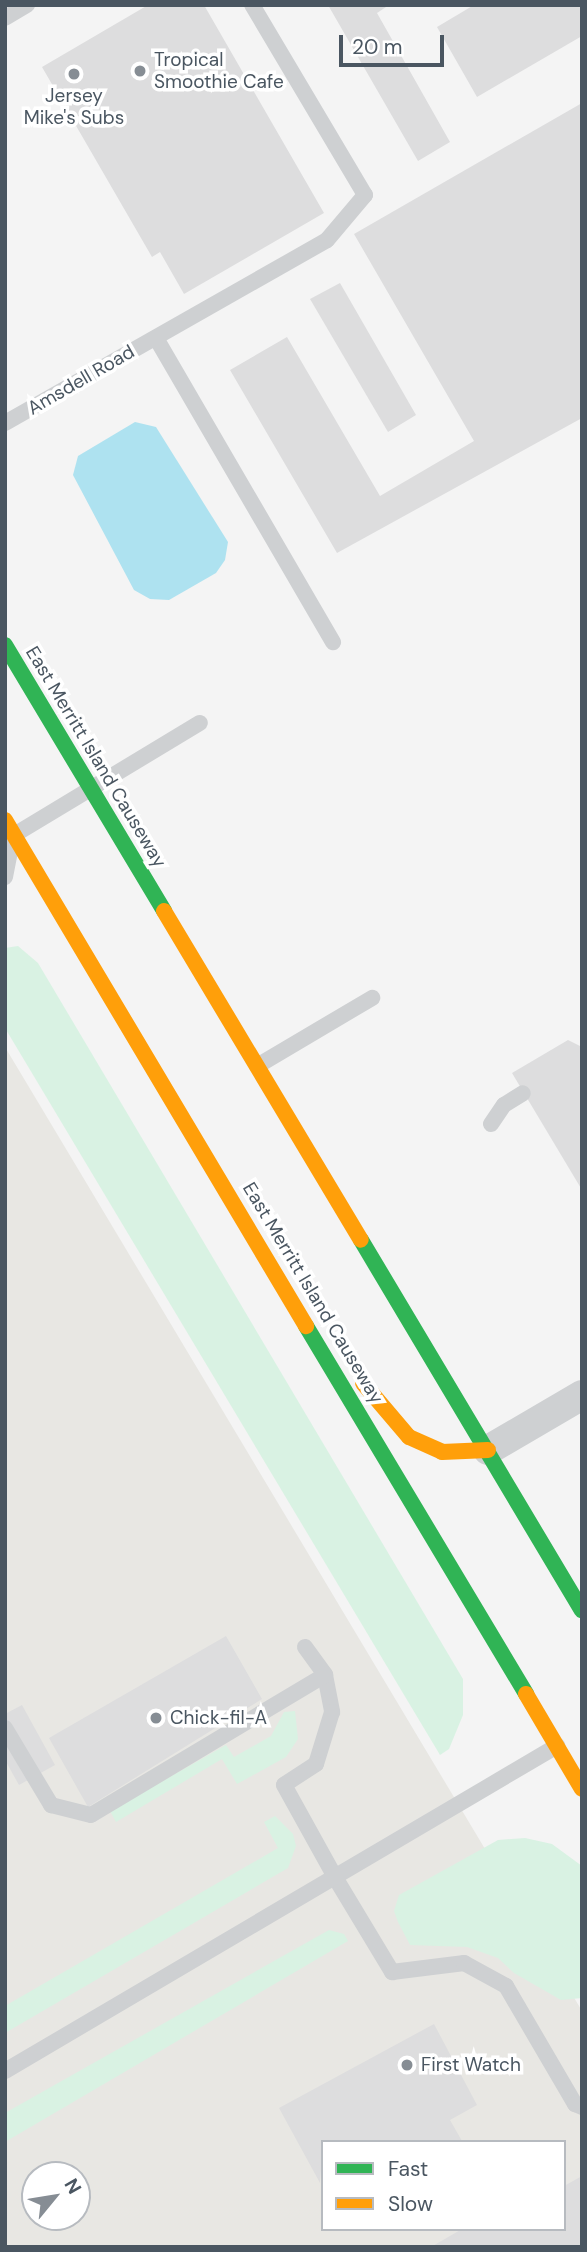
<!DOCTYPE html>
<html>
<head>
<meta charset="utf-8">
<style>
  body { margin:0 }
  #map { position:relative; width:587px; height:2252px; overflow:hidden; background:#f4f4f4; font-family:"DM Sans",sans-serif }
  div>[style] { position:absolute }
  .commercial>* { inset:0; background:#e8e7e3 }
  .green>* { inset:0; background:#d9f2e3 }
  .water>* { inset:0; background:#aee2f0 }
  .building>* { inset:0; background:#ddddde }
  .lane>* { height:16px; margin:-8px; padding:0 8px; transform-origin:8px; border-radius:8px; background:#ced0d2 }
  .street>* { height:30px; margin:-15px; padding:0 15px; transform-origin:15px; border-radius:15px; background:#ced0d2 }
  .fast>* { height:16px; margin:-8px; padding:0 8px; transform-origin:8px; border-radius:8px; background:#30b455 }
  .slow>* { height:16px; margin:-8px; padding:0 8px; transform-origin:8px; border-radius:8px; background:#ff9f0a }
  .dots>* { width:19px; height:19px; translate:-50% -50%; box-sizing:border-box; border:4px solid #fff; border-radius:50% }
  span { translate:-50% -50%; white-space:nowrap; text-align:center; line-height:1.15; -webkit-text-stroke:7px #fff; paint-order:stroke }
  .poi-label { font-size:19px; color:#4a5661 }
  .left { translate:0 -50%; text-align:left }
  .street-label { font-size:19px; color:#4a5661 }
  .frame { position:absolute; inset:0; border:7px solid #4a5661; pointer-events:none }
  .legend { position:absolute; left:321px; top:2140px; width:245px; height:91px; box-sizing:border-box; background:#fff; border:2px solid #b7bbc0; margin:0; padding:9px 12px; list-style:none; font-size:21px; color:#4a5661 }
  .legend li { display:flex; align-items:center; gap:14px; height:35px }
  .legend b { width:35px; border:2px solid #b7bbc0 }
  .north { position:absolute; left:21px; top:2161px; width:70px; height:70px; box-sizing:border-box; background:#fff; border:2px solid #b7bbc0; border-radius:50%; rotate:60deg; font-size:19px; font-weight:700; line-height:28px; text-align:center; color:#4a5661 }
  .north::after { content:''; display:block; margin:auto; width:24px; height:32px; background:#868d94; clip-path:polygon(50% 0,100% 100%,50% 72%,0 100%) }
  .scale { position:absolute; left:339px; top:35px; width:105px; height:32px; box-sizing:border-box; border:4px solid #4a5661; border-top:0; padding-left:9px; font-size:21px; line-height:24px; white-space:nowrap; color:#4a5661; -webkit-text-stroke:5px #fff; paint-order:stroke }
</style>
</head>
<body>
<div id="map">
  <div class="commercial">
    <i style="clip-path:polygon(evenodd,5px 1047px,582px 2011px,582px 2247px,5px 2247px,5px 1047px,323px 2142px,564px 2142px,564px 2229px,323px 2229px,323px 2142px,5px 1047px,35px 2175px,77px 2175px,77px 2217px,35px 2217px,35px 2175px)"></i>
  </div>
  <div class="green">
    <i style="clip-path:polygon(18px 946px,38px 963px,463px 1679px,463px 1715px,449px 1749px,440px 1755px,5px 1028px,5px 948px)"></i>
    <i style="clip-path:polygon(295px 1711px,298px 1739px,286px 1757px,237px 1784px,222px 1759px,116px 1822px,110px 1811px,226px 1745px,234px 1757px,271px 1736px,284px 1712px)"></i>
    <i style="clip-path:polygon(275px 1816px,293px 1834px,296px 1846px,288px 1868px,5px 2033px,5px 2006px,278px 1848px,264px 1822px)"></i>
    <i style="clip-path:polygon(525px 1838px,552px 1844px,582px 1866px,582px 1998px,561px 2000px,514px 1973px,498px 1958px,467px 1947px,410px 1945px,398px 1922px,394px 1911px,399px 1895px,498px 1840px)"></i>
    <i style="clip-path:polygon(329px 1930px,344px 1934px,348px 1941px,5px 2142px,5px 2113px)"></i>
  </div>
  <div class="water">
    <i style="clip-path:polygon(135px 422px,156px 427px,228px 542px,225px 560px,216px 573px,169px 600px,150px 599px,134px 590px,73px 475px,78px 456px)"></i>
  </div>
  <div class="building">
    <i style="clip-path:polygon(148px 5px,204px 5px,324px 213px,184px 294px,160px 252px,152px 257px,42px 67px)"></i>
    <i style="clip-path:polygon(328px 5px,389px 5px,377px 13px,450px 142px,418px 161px)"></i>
    <i style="clip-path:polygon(474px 5px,582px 5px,582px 36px,477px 97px,437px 27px)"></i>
    <i style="clip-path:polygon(582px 103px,582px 418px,337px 553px,230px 370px,287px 337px,380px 496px,474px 441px,354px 234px)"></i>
    <i style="clip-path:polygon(340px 283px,416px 415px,388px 432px,310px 299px)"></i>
    <i style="clip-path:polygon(568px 1040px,582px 1047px,582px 1190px,512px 1073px)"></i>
    <i style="clip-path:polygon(226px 1636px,262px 1699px,88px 1807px,49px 1738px)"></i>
    <i style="clip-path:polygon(22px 1705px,55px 1765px,19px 1785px,5px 1760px,5px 1714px)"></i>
    <i style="clip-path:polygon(434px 2024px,477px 2105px,450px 2120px,462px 2141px,323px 2142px,320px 2183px,279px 2108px)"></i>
    <i style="clip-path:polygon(582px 2176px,582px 2247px,431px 2247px,462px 2229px,564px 2229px,564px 2186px)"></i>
  </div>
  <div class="lane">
    <i style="left:5px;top:18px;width:26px;rotate:-31deg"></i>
    <i style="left:156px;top:338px;width:352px;rotate:59.8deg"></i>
    <i style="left:5px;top:423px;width:370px;rotate:-29.6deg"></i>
    <i style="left:327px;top:240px;width:59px;rotate:-49.8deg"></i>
    <i style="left:365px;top:195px;width:221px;rotate:-120.7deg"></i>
    <i style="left:14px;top:835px;width:217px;rotate:-31.1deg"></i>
    <i style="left:5px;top:877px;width:36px;rotate:-79deg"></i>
    <i style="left:257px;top:1066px;width:134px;rotate:-30.6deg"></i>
    <i style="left:491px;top:1124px;width:23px;rotate:-56deg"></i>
    <i style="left:504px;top:1105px;width:22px;rotate:-32deg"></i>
    <i style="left:305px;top:1647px;width:34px;rotate:54deg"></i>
    <i style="left:325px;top:1675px;width:38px;rotate:79deg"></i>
    <i style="left:332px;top:1712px;width:54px;rotate:107.1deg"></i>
    <i style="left:316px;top:1764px;width:38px;rotate:147deg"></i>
    <i style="left:284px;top:1785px;width:107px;rotate:61deg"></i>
    <i style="left:336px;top:1879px;width:109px;rotate:58.9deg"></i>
    <i style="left:392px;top:1972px;width:73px;rotate:-7.1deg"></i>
    <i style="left:464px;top:1963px;width:48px;rotate:28.7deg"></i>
    <i style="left:506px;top:1986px;width:137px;rotate:59.7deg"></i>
    <i style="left:575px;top:2104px;width:8px;rotate:23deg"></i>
    <i style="left:5px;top:1728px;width:90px;rotate:59.1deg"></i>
    <i style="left:51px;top:1805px;width:41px;rotate:14deg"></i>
    <i style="left:91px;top:1815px;width:273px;rotate:-30.9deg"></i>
    <i style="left:5px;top:2071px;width:641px;rotate:-30.49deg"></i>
  </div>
  <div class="street">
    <i style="left:488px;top:1450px;width:109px;rotate:-30.3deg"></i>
  </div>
  <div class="fast">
    <i style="left:5px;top:645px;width:310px;rotate:59.1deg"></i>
    <i style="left:361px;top:1240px;width:431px;rotate:59.2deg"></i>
    <i style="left:306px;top:1326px;width:429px;rotate:59.1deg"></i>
  </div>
  <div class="slow">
    <i style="left:5px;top:820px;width:589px;rotate:59.25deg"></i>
    <i style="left:164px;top:911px;width:383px;rotate:59.1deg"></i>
    <i style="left:363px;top:1383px;width:71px;rotate:49.6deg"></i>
    <i style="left:409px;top:1437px;width:36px;rotate:24deg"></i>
    <i style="left:442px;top:1452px;width:46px;rotate:-2.5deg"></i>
    <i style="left:526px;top:1694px;width:110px;rotate:59.5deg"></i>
  </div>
  <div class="dots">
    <i style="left:140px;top:71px;background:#868d94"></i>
    <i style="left:74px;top:74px;background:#868d94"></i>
    <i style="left:156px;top:1718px;background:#868d94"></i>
    <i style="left:407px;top:2065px;background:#868d94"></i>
  </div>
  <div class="poi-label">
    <span class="left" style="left:154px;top:71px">Tropical<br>Smoothie Cafe</span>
    <span style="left:74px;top:107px">Jersey<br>Mike's Subs</span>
    <span class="left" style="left:170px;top:1718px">Chick-fil-A</span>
    <span class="left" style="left:421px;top:2065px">First Watch</span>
  </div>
  <div class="street-label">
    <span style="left:81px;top:380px;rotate:-30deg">Amsdell Road</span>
    <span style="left:96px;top:757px;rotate:59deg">East Merritt Island Causeway</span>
    <span style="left:313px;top:1293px;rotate:59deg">East Merritt Island Causeway</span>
  </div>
  <div class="frame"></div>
  <ul class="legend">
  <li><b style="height:9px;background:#30b455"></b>Fast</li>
  <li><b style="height:9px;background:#ff9f0a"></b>Slow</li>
  </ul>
  <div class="north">N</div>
  <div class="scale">20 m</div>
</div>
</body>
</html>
